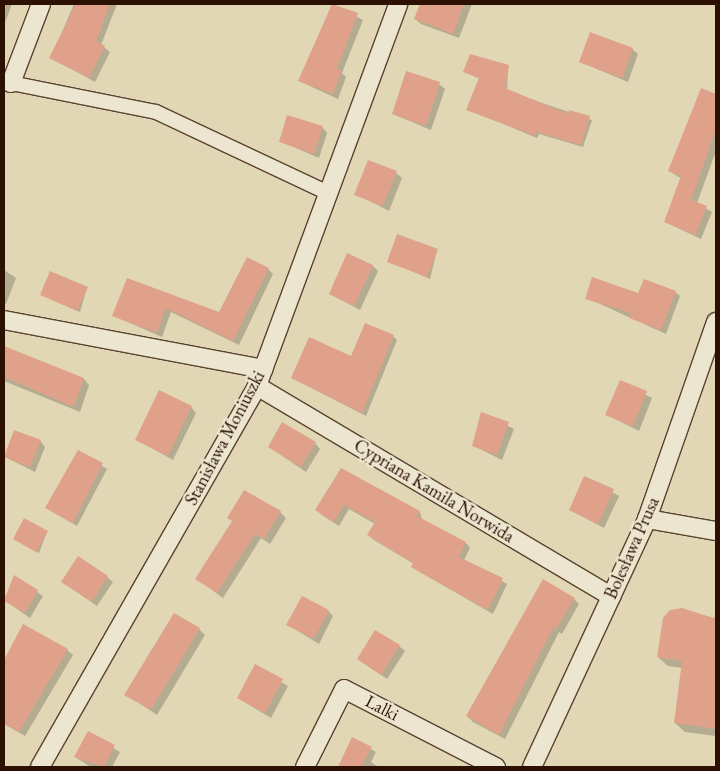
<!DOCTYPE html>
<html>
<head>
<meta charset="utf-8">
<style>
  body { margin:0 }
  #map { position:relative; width:720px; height:771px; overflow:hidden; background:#e1d7b5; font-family:"EB Garamond",serif }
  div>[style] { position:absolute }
  .shadow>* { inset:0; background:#0003 }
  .building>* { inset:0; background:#e0a18a }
  .roads { filter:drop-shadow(1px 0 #59422f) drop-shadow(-1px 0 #59422f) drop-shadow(0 1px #59422f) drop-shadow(0 -1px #59422f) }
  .pedestrian>* { height:14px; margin:-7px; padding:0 7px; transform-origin:7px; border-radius:7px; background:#ece5cf }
  .minor>* { height:18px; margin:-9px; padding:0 9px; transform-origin:9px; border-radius:9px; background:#ece5cf }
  span { translate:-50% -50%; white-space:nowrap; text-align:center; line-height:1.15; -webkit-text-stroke:5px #ece5cf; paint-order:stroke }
  .street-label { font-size:18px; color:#2c1102 }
  .frame { position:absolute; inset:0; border:5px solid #2c1102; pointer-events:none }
</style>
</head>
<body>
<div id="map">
  <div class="shadow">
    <i style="clip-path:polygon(4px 4px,12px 4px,4px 25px)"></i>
    <i style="clip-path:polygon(74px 4px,117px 4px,101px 45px,110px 52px,95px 82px,51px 58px)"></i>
    <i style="clip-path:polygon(333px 4px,363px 20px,342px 73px,346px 77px,338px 99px,299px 81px)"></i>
    <i style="clip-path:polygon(421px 4px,472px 4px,459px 38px,421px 24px,415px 19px)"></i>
    <i style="clip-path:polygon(632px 49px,638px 54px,628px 82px,580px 62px)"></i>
    <i style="clip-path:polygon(508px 66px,507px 91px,592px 120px,583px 147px,539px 134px,537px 138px,467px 109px,480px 79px,464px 72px)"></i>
    <i style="clip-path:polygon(439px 84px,445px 89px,431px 130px,393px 114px)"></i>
    <i style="clip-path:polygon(702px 90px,716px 96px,716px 151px,697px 203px,712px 212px,701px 239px,665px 222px,682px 179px,669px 171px)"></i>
    <i style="clip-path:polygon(322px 127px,327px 133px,319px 158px,280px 141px)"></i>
    <i style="clip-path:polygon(396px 173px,402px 178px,389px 211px,356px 194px)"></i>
    <i style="clip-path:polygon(437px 250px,430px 279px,389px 261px)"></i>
    <i style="clip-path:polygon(373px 266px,378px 271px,360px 310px,330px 294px)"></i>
    <i style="clip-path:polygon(268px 269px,273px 274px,239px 345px,171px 312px,162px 337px,114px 316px,128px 279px,220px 314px)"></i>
    <i style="clip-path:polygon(4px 270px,16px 278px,6px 304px,4px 303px)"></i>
    <i style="clip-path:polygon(87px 288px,80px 312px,41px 294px)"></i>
    <i style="clip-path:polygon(675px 292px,680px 296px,666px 334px,587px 298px)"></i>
    <i style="clip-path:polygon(393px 336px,397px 340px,366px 416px,292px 378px,352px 358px)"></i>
    <i style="clip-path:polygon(4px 348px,84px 379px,89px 385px,80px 412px,4px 381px)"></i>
    <i style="clip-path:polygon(620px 382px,652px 398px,639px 431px,607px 415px)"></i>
    <i style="clip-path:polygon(191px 407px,196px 413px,173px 460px,137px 440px)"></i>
    <i style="clip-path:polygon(482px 413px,514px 429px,502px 460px,474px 446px)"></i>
    <i style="clip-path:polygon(40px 441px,45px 447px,35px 472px,5px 457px)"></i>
    <i style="clip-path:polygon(315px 443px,320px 449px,306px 472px,269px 447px)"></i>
    <i style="clip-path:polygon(79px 452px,107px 469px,77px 526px,46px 508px)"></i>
    <i style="clip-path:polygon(342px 469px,420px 512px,422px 520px,466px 543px,470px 548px,464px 560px,507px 584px,493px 614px,418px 571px,414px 564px,374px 540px,369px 535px,375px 524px,349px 509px,339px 526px,322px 515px,317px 510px)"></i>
    <i style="clip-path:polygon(585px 477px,619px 496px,604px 528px,570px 510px)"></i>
    <i style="clip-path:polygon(280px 512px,286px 518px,270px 544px,261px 538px,223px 598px,197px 579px)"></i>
    <i style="clip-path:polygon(47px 532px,39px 553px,17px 541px)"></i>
    <i style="clip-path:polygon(14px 577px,43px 596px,30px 618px,4px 600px)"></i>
    <i style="clip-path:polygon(107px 577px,113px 582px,97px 606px,63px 582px)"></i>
    <i style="clip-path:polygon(574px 599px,579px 604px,562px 634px,559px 632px,505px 739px,473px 722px,467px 716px)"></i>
    <i style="clip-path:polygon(675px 610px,716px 618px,716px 736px,685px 732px,675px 723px,682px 668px,668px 666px,658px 657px)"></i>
    <i style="clip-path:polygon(328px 611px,333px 616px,319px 644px,288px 625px)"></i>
    <i style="clip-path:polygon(199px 629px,205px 635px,157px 715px,126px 694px)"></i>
    <i style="clip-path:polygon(399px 646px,405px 651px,387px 679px,358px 659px)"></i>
    <i style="clip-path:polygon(67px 650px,73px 655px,25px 736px,4px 724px,4px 683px,18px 658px)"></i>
    <i style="clip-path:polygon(255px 666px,288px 686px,271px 718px,238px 698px)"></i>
    <i style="clip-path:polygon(88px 733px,120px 752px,112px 767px,91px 767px,75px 757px)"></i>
    <i style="clip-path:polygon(353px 739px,376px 752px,371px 762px,378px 767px,339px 767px)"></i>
  </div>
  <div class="building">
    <i style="clip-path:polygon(76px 4px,110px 4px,96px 41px,105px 46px,89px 78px,49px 58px)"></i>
    <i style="clip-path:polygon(332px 4px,358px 13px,337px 69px,342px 70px,333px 94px,298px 81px)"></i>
    <i style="clip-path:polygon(420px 4px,464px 4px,453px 34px,414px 19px)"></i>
    <i style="clip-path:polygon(590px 32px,633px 48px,622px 78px,579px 62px)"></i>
    <i style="clip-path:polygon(470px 54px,509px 65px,505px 88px,568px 114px,569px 110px,590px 116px,581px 145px,536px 132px,535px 136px,466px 110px,479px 78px,463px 72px)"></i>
    <i style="clip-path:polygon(406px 71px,440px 82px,426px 126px,392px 114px)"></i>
    <i style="clip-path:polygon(701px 88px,716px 94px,716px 129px,691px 200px,707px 206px,695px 235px,664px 222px,681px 176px,668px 171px)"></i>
    <i style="clip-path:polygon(287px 115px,323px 126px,314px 154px,279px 142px)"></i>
    <i style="clip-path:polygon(368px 160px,397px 171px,383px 206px,354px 195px)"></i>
    <i style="clip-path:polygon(397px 234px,438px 249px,427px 277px,387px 262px)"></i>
    <i style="clip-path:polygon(347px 253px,373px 265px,354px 306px,329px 294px)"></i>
    <i style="clip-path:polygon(247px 257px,269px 268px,233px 341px,166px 308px,157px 333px,112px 316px,127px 278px,219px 312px)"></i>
    <i style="clip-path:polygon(50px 271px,88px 287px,77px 311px,40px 295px)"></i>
    <i style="clip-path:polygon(592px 277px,638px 293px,644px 279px,676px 291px,661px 330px,629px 318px,631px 313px,585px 299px)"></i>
    <i style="clip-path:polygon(365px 323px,394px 335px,362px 413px,291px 378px,309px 337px,351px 356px)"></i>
    <i style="clip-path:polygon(4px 346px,84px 378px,74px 407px,4px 377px)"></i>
    <i style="clip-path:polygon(620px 380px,647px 391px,633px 426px,605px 415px)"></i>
    <i style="clip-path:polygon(159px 390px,192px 406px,168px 456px,135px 440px)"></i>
    <i style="clip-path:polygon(481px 412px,509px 422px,497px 455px,472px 446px)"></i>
    <i style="clip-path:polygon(282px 422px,316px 442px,301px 467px,268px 447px)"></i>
    <i style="clip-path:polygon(14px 430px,41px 440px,30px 467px,4px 457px)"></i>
    <i style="clip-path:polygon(78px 450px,103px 463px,73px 523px,45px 508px)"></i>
    <i style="clip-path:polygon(341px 468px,420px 511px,417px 516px,466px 542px,459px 557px,503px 578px,488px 610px,411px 567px,413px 563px,367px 535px,375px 522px,344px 505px,334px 522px,315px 510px)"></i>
    <i style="clip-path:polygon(584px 476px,614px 489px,598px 524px,569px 510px)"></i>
    <i style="clip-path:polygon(244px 490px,281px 511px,264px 539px,255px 534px,217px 593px,195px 579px,232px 521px,227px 518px)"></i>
    <i style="clip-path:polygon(24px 518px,48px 531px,36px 552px,13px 539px)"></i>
    <i style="clip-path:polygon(78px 556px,108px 576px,92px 602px,61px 582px)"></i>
    <i style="clip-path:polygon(14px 575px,38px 590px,25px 613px,4px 601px)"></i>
    <i style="clip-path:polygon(543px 579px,575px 598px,556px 629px,553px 628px,499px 735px,466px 716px)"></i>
    <i style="clip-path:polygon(302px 596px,329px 610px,314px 639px,286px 625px)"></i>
    <i style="clip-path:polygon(682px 608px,716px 619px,716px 729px,674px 723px,682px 661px,657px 657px,663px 618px,670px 610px)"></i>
    <i style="clip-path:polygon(174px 613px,200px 628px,151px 710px,124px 695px)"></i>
    <i style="clip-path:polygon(23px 624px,68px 649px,19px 732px,4px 723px,4px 660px)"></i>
    <i style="clip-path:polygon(375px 630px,400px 645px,381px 675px,357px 659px)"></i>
    <i style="clip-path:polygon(255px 664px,283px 679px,265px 713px,237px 698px)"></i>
    <i style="clip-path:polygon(88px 731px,115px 745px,104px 767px,74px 757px)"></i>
    <i style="clip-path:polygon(352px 737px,372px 747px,361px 767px,338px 767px)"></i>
  </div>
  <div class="roads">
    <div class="pedestrian">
      <i style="left:11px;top:83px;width:148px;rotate:11.3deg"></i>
      <i style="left:156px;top:112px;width:190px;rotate:25.2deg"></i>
    </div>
    <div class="minor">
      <i style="left:11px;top:83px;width:85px;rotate:-69.2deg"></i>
      <i style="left:4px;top:320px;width:264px;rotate:10.7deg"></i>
      <i style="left:257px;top:386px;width:412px;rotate:30.7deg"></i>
      <i style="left:647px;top:519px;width:70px;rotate:9.9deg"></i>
      <i style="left:40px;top:767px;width:438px;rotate:-60.3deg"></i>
      <i style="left:257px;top:386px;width:407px;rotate:-69.7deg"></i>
      <i style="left:305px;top:767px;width:87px;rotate:-63.4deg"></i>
      <i style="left:344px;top:689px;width:171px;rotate:27.2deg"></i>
      <i style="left:532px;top:767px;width:273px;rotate:-65.1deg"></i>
      <i style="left:647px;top:519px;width:209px;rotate:-70.7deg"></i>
    </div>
  </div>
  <div class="street-label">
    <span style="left:225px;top:438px;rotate:-62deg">Stanisława Moniuszki</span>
    <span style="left:434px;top:491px;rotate:31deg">Cypriana Kamila Norwida</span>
    <span style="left:632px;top:548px;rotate:-66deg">Bolesława Prusa</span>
    <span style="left:382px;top:708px;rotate:27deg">Lalki</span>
  </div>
  <div class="frame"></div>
</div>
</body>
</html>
